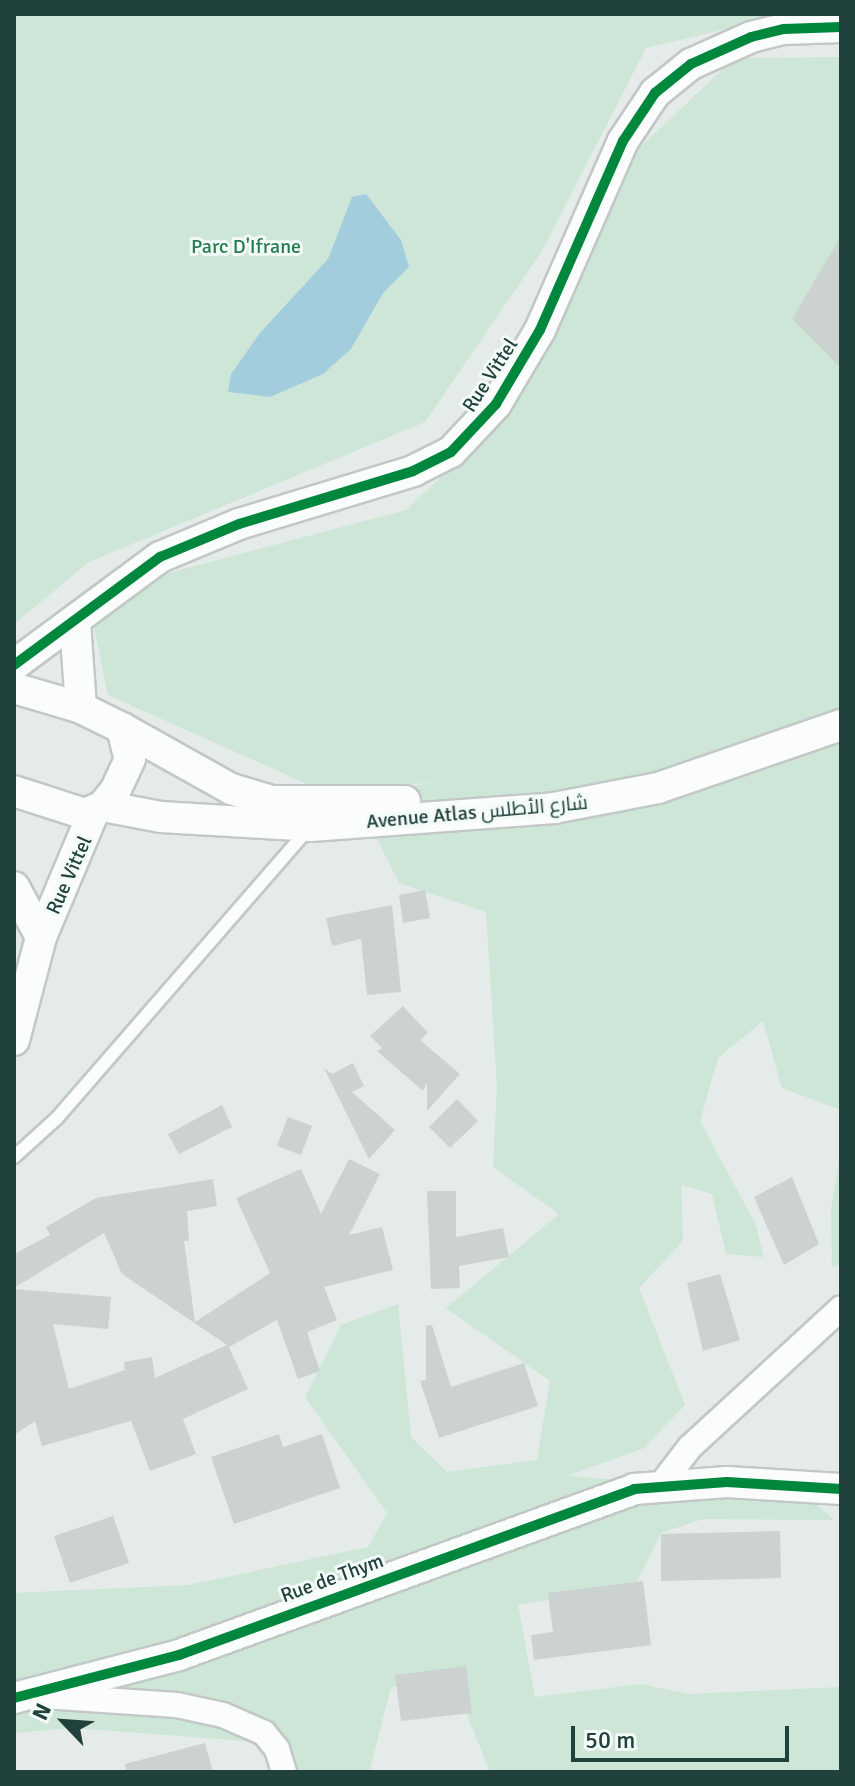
<!DOCTYPE html>
<html>
<head>
<meta charset="utf-8">
<style>
  body { margin:0 }
  #map { position:relative; width:855px; height:1786px; overflow:hidden; background:#e5ebe9; font-family:Signika,Cairo,sans-serif }
  div>[style] { position:absolute }
  .green>* { inset:0; background:#cde6d7 }
  .water>* { inset:0; background:#a1cddd }
  .building>* { inset:0; background:#ccd2d0 }
  .roads { filter:drop-shadow(2px 0 #c2c8c6) drop-shadow(-2px 0 #c2c8c6) drop-shadow(0 2px #c2c8c6) drop-shadow(0 -2px #c2c8c6) }
  .service>* { height:12px; margin:-6px; padding:0 6px; transform-origin:6px; border-radius:6px; background:#fbfcfc }
  .minor>* { height:24px; margin:-12px; padding:0 12px; transform-origin:12px; border-radius:12px; background:#fbfcfc }
  .tertiary>* { height:30px; margin:-15px; padding:0 15px; transform-origin:15px; border-radius:15px; background:#fbfcfc }
  .cycleway>* { height:10px; margin:-5px; padding:0 5px; transform-origin:5px; border-radius:5px; background:#00873e }
  span { translate:-50% -50%; white-space:nowrap; text-align:center; line-height:1.15; -webkit-text-stroke:6px #f3faf7; paint-order:stroke }
  .park-label { font-size:20px; color:#267c52 }
  .street-label { font-size:20px; color:#20413c }
  .frame { position:absolute; inset:0; border:16px solid #20413c; pointer-events:none }
  .north { position:absolute; left:24px; top:1682px; width:80px; height:80px; -webkit-text-stroke:6px #f3faf7; paint-order:stroke; rotate:295deg; font-size:22px; font-weight:700; line-height:32px; text-align:center; color:#20413c }
  .north::after { content:''; display:block; margin:auto; width:28px; height:36px; background:#20413c; clip-path:polygon(50% 0,100% 100%,50% 72%,0 100%) }
  .scale { position:absolute; left:571px; top:1726px; width:218px; height:36px; box-sizing:border-box; border:4px solid #20413c; border-top:0; padding-left:10px; font-size:24px; line-height:28px; white-space:nowrap; color:#20413c; -webkit-text-stroke:6px #f3faf7; paint-order:stroke }
</style>
</head>
<body>
<div id="map">
  <div class="green">
    <i style="clip-path:polygon(14px 14px,788px 14px,646px 48px,542px 251px,425px 422px,89px 562px,14px 624px)"></i>
    <i style="clip-path:polygon(841px 57px,841px 1110px,782px 1088px,763px 1021px,718px 1058px,700px 1121px,756px 1225px,764px 1257px,726px 1254px,712px 1194px,681px 1185px,683px 1241px,639px 1288px,685px 1405px,644px 1448px,567px 1476px,805px 1494px,834px 1520px,703px 1519px,661px 1533px,635px 1585px,518px 1605px,535px 1697px,642px 1684px,688px 1694px,841px 1687px,841px 1772px,490px 1772px,452px 1678px,391px 1687px,369px 1772px,288px 1772px,274px 1743px,73px 1728px,14px 1733px,14px 1593px,188px 1585px,368px 1547px,387px 1513px,305px 1397px,341px 1325px,398px 1304px,411px 1437px,447px 1472px,537px 1460px,550px 1381px,446px 1308px,559px 1214px,493px 1167px,497px 1086px,486px 912px,399px 883px,377px 839px,412px 786px,433px 783px,316px 788px,108px 695px,94px 628px,161px 575px,406px 510px,497px 424px,640px 147px,735px 58px)"></i>
    <i style="clip-path:polygon(841px 1149px,841px 1265px,832px 1267px,831px 1209px)"></i>
  </div>
  <div class="water">
    <i style="clip-path:polygon(366px 194px,401px 240px,409px 267px,383px 293px,351px 349px,323px 374px,270px 397px,228px 392px,231px 374px,260px 333px,328px 259px,352px 197px)"></i>
  </div>
  <div class="building">
    <i style="clip-path:polygon(841px 236px,841px 368px,792px 319px)"></i>
    <i style="clip-path:polygon(425px 890px,430px 918px,403px 923px,399px 895px)"></i>
    <i style="clip-path:polygon(392px 905px,401px 992px,367px 995px,361px 939px,332px 946px,326px 918px)"></i>
    <i style="clip-path:polygon(403px 1006px,428px 1033px,420px 1040px,460px 1074px,427px 1111px,427px 1083px,423px 1091px,377px 1051px,382px 1048px,370px 1036px)"></i>
    <i style="clip-path:polygon(353px 1063px,364px 1086px,352px 1092px,395px 1130px,369px 1159px,324px 1068px,332px 1074px)"></i>
    <i style="clip-path:polygon(457px 1099px,478px 1121px,450px 1148px,429px 1127px)"></i>
    <i style="clip-path:polygon(222px 1105px,232px 1127px,179px 1154px,168px 1134px)"></i>
    <i style="clip-path:polygon(288px 1117px,312px 1126px,301px 1155px,277px 1146px)"></i>
    <i style="clip-path:polygon(349px 1159px,380px 1174px,349px 1235px,382px 1227px,393px 1270px,324px 1287px,337px 1320px,307px 1332px,320px 1371px,298px 1379px,277px 1320px,229px 1347px,248px 1389px,183px 1419px,196px 1454px,150px 1471px,131px 1421px,42px 1446px,35px 1421px,14px 1435px,14px 1289px,111px 1297px,108px 1329px,53px 1324px,69px 1389px,125px 1370px,124px 1362px,152px 1357px,155px 1378px,227px 1345px,122px 1274px,104px 1233px,14px 1288px,14px 1254px,50px 1235px,46px 1227px,96px 1198px,213px 1179px,217px 1206px,187px 1211px,189px 1241px,184px 1241px,195px 1322px,270px 1273px,236px 1198px,301px 1169px,321px 1214px)"></i>
    <i style="clip-path:polygon(792px 1177px,819px 1244px,784px 1265px,754px 1197px)"></i>
    <i style="clip-path:polygon(427px 1191px,456px 1191px,456px 1237px,503px 1228px,509px 1257px,459px 1266px,460px 1288px,431px 1289px)"></i>
    <i style="clip-path:polygon(720px 1274px,740px 1340px,703px 1351px,687px 1283px)"></i>
    <i style="clip-path:polygon(432px 1325px,451px 1387px,524px 1363px,538px 1406px,439px 1438px,420px 1381px,426px 1380px,426px 1326px)"></i>
    <i style="clip-path:polygon(279px 1434px,283px 1447px,322px 1434px,340px 1488px,234px 1524px,211px 1457px)"></i>
    <i style="clip-path:polygon(113px 1516px,129px 1563px,70px 1583px,54px 1536px)"></i>
    <i style="clip-path:polygon(780px 1531px,781px 1578px,661px 1581px,661px 1534px)"></i>
    <i style="clip-path:polygon(643px 1581px,651px 1645px,534px 1660px,531px 1635px,553px 1632px,548px 1593px)"></i>
    <i style="clip-path:polygon(466px 1666px,472px 1713px,401px 1721px,395px 1675px)"></i>
    <i style="clip-path:polygon(205px 1743px,213px 1772px,126px 1772px,125px 1764px)"></i>
  </div>
  <div class="roads">
    <div class="service">
      <i style="left:14px;top:1157px;width:58px;rotate:-42.2deg"></i>
      <i style="left:57px;top:1118px;width:384px;rotate:-49deg"></i>
    </div>
    <div class="minor">
      <i style="left:660px;top:1486px;width:49px;rotate:-52.4deg"></i>
      <i style="left:690px;top:1447px;width:205px;rotate:-42.6deg"></i>
      <i style="left:44px;top:1696px;width:133px;rotate:3.9deg"></i>
      <i style="left:177px;top:1705px;width:47px;rotate:12.3deg"></i>
      <i style="left:223px;top:1715px;width:45px;rotate:23.7deg"></i>
      <i style="left:264px;top:1733px;width:21px;rotate:51deg"></i>
      <i style="left:277px;top:1749px;width:24px;rotate:73deg"></i>
    </div>
    <div class="tertiary">
      <i style="left:75px;top:622px;width:86px;rotate:86deg"></i>
      <i style="left:14px;top:665px;width:182px;rotate:-36.5deg"></i>
      <i style="left:160px;top:557px;width:86px;rotate:-22.7deg"></i>
      <i style="left:239px;top:524px;width:182px;rotate:-16.9deg"></i>
      <i style="left:413px;top:471px;width:42px;rotate:-26.6deg"></i>
      <i style="left:451px;top:452px;width:66px;rotate:-46.8deg"></i>
      <i style="left:496px;top:404px;width:86px;rotate:-59.3deg"></i>
      <i style="left:540px;top:330px;width:206px;rotate:-66.3deg"></i>
      <i style="left:623px;top:141px;width:58px;rotate:-56.3deg"></i>
      <i style="left:655px;top:93px;width:46px;rotate:-38.9deg"></i>
      <i style="left:691px;top:64px;width:66px;rotate:-24.2deg"></i>
      <i style="left:751px;top:37px;width:34px;rotate:-14deg"></i>
      <i style="left:784px;top:29px;width:57px;rotate:-2deg"></i>
      <i style="left:14px;top:688px;width:70px;rotate:16.6deg"></i>
      <i style="left:81px;top:708px;width:46px;rotate:26deg"></i>
      <i style="left:122px;top:728px;width:32px;rotate:76deg"></i>
      <i style="left:130px;top:759px;width:35px;rotate:115deg"></i>
      <i style="left:115px;top:791px;width:19px;rotate:129deg"></i>
      <i style="left:103px;top:806px;width:20px;rotate:156deg"></i>
      <i style="left:85px;top:814px;width:75px;rotate:-162.1deg"></i>
      <i style="left:122px;top:728px;width:125px;rotate:29.2deg"></i>
      <i style="left:231px;top:789px;width:43px;rotate:16.3deg"></i>
      <i style="left:272px;top:801px;width:133px"></i>
      <i style="left:103px;top:806px;width:59px;rotate:10.7deg"></i>
      <i style="left:161px;top:817px;width:150px;rotate:3.4deg"></i>
      <i style="left:311px;top:826px;width:244px;rotate:-4.2deg"></i>
      <i style="left:554px;top:808px;width:106px;rotate:-10.9deg"></i>
      <i style="left:658px;top:788px;width:194px;rotate:-19deg"></i>
      <i style="left:14px;top:887px;width:57px;rotate:61.6deg"></i>
      <i style="left:14px;top:1040px;width:106px;rotate:-75.3deg"></i>
      <i style="left:41px;top:937px;width:137px;rotate:-67.2deg"></i>
      <i style="left:14px;top:1698px;width:171px;rotate:-14.6deg"></i>
      <i style="left:179px;top:1655px;width:484px;rotate:-20deg"></i>
      <i style="left:634px;top:1489px;width:93px;rotate:-4.3deg"></i>
      <i style="left:727px;top:1482px;width:114px;rotate:3.5deg"></i>
    </div>
  </div>
  <div class="cycleway">
    <i style="left:14px;top:665px;width:182px;rotate:-36.5deg"></i>
    <i style="left:160px;top:557px;width:86px;rotate:-22.7deg"></i>
    <i style="left:239px;top:524px;width:182px;rotate:-16.9deg"></i>
    <i style="left:413px;top:471px;width:42px;rotate:-26.6deg"></i>
    <i style="left:451px;top:452px;width:66px;rotate:-46.8deg"></i>
    <i style="left:496px;top:404px;width:86px;rotate:-59.3deg"></i>
    <i style="left:540px;top:330px;width:206px;rotate:-66.3deg"></i>
    <i style="left:623px;top:141px;width:58px;rotate:-56.3deg"></i>
    <i style="left:655px;top:93px;width:46px;rotate:-38.9deg"></i>
    <i style="left:691px;top:64px;width:66px;rotate:-24.2deg"></i>
    <i style="left:751px;top:37px;width:34px;rotate:-14deg"></i>
    <i style="left:784px;top:29px;width:57px;rotate:-2deg"></i>
    <i style="left:14px;top:1698px;width:171px;rotate:-14.6deg"></i>
    <i style="left:179px;top:1655px;width:484px;rotate:-20deg"></i>
    <i style="left:634px;top:1489px;width:93px;rotate:-4.3deg"></i>
    <i style="left:727px;top:1482px;width:114px;rotate:3.5deg"></i>
  </div>
  <div class="park-label">
    <span style="left:246px;top:246px">Parc D'Ifrane</span>
  </div>
  <div class="street-label">
    <span style="left:490px;top:375px;rotate:-57deg">Rue Vittel</span>
    <span style="left:477px;top:812px;rotate:-5deg">Avenue Atlas شارع الأطلس</span>
    <span style="left:69px;top:875px;rotate:-66deg">Rue Vittel</span>
    <span style="left:332px;top:1578px;rotate:-20deg">Rue de Thym</span>
  </div>
  <div class="frame"></div>
  <div class="north">N</div>
  <div class="scale">50 m</div>
</div>
</body>
</html>
